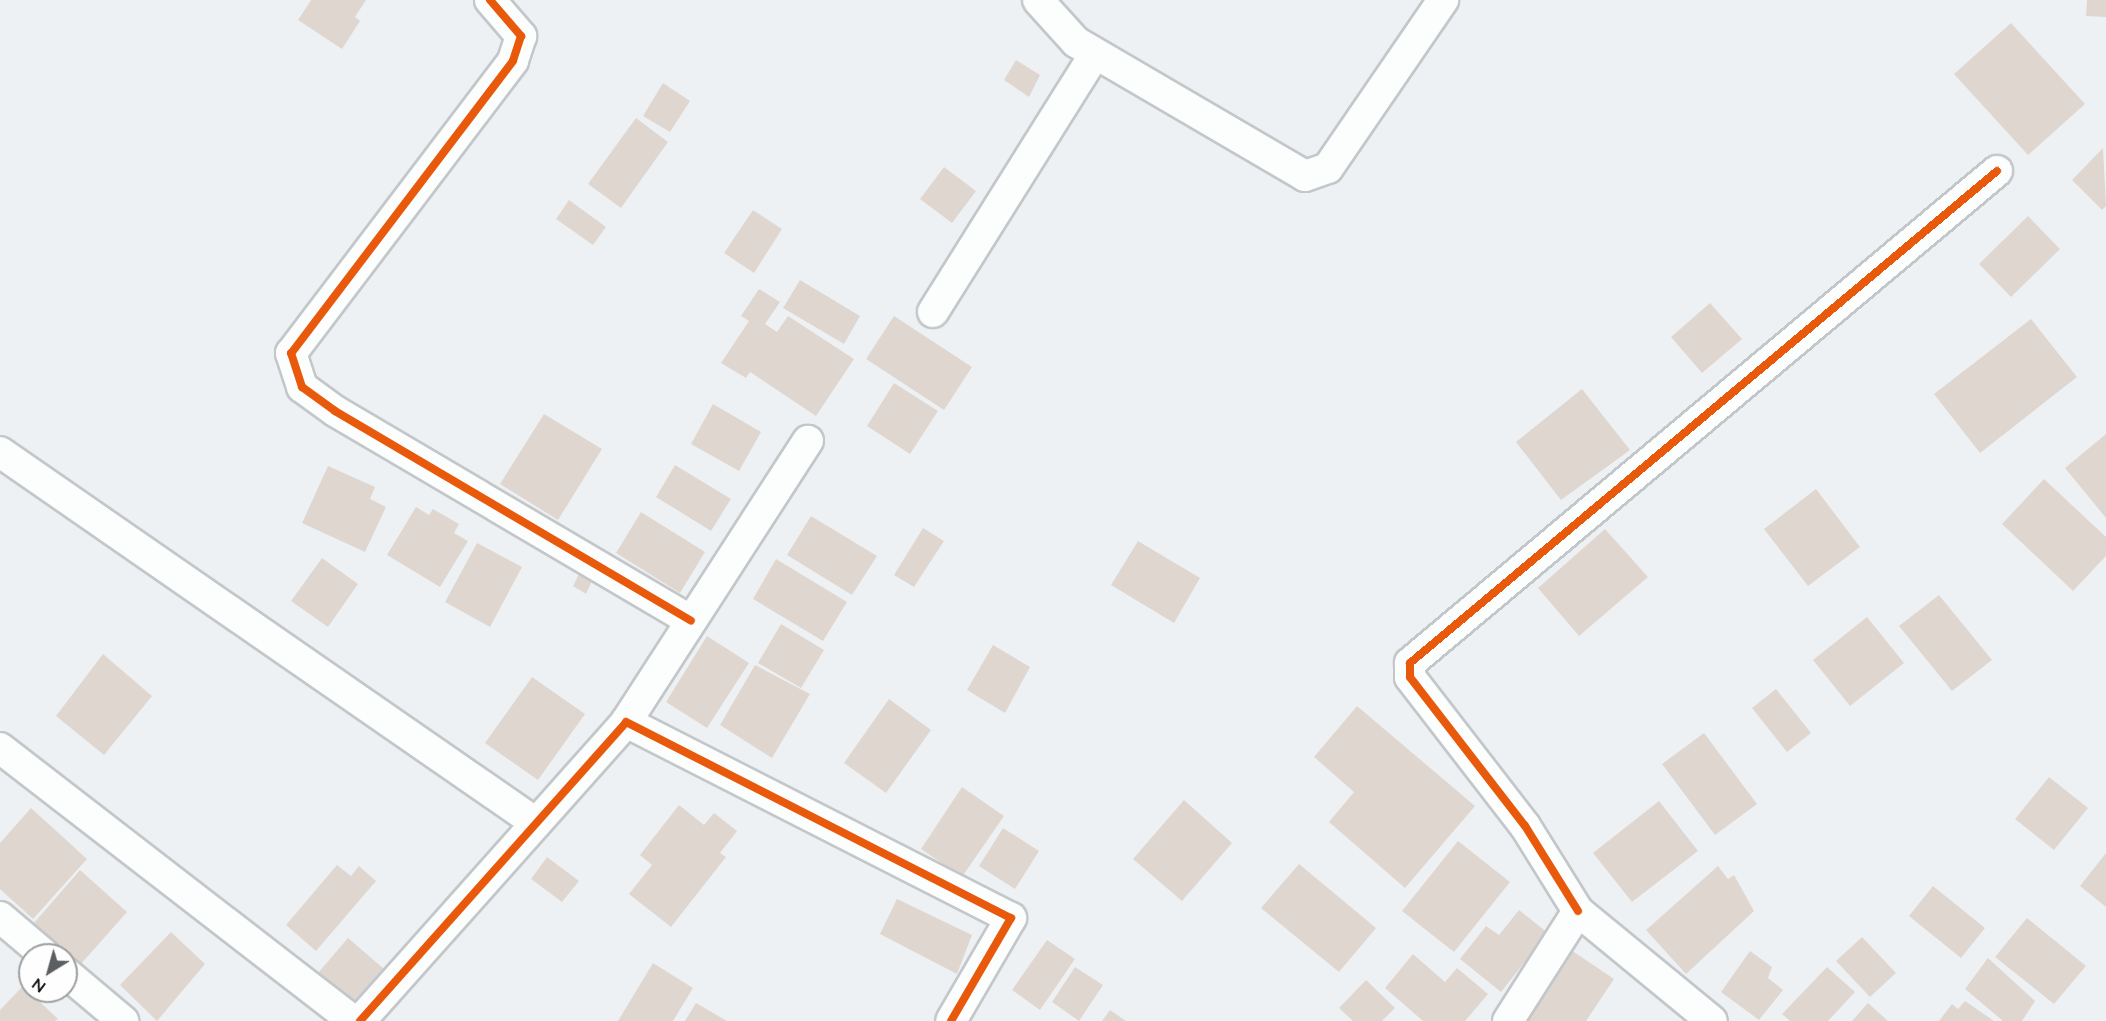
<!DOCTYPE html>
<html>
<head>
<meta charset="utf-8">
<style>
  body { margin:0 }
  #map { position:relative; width:2106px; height:1021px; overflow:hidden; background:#eef1f4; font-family:Lato,sans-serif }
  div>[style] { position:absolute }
  .building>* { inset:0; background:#dfd7cf }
  .roads { filter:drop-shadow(2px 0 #c4c7ca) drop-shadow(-2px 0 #c4c7ca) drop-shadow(0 2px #c4c7ca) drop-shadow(0 -2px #c4c7ca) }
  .street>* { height:30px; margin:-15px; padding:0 15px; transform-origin:15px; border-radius:15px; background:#fcfdfd }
  .cycleway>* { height:8px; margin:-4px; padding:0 4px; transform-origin:4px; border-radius:4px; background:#e8590c }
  span { translate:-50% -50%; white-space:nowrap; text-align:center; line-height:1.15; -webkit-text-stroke:4.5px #fefefe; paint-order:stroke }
  .north { position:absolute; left:18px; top:943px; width:60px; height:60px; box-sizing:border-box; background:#fefefe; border:2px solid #9e9fa0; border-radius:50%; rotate:217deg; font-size:16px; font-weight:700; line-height:24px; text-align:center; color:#0e1012 }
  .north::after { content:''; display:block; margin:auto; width:21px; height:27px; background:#5c5f61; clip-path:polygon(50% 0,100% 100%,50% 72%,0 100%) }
</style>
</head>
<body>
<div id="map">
  <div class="building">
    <i style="clip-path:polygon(311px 0,366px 0,355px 17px,360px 21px,342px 49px,298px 20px)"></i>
    <i style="clip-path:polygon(2087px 0,2106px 0,2106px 17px,2086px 16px)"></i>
    <i style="clip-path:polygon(2011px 23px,2085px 104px,2028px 155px,1954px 74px)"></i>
    <i style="clip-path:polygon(1016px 60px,1040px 75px,1029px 97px,1004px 80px)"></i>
    <i style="clip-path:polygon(663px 83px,690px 101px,670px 132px,643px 116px)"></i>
    <i style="clip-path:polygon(636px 118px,668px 142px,621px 208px,588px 184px)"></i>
    <i style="clip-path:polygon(2103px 148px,2106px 206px,2102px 210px,2072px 180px)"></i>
    <i style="clip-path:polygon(944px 167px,976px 191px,952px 223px,920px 199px)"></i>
    <i style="clip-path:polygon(569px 200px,606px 227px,593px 245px,556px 219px)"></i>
    <i style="clip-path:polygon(753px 210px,782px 229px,754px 273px,724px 253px)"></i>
    <i style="clip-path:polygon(2028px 216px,2060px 249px,2011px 297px,1979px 264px)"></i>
    <i style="clip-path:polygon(800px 280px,860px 316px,844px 344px,783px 308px)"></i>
    <i style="clip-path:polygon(759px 289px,780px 302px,765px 324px,777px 332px,788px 316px,854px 359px,816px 416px,750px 372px,746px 378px,721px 363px,749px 321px,741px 316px)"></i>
    <i style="clip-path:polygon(1710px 303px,1742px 339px,1702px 373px,1671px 337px)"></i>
    <i style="clip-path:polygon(894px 316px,972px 367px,944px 410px,866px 359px)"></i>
    <i style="clip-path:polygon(2031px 319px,2077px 377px,1980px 453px,1934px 394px)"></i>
    <i style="clip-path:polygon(894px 383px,938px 411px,910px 454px,867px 426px)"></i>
    <i style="clip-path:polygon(1582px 389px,1630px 450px,1561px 500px,1516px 442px)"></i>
    <i style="clip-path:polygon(713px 404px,761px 432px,739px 471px,691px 444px)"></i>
    <i style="clip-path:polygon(544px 414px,602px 449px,558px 520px,500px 484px)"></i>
    <i style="clip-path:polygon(2106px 434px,2106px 518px,2065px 468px)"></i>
    <i style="clip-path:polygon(675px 465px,731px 499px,711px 531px,656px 497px)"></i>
    <i style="clip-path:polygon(328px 466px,375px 487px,370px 499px,386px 507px,365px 552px,302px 523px)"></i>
    <i style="clip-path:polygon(2044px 479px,2106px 537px,2106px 556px,2073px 591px,2002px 524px)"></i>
    <i style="clip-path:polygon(1816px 489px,1860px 547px,1808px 586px,1764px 529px)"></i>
    <i style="clip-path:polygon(416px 507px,429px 515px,433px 509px,459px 524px,454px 533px,468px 541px,440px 587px,387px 555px)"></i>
    <i style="clip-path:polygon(641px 512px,705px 552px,680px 593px,616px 553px)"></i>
    <i style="clip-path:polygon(811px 516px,877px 556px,852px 595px,787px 555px)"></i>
    <i style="clip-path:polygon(923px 528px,944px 541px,914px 587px,894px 575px)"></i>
    <i style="clip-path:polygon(1605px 529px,1648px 577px,1579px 636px,1538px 588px)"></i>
    <i style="clip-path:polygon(1138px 541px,1200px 578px,1174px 623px,1111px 585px)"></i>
    <i style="clip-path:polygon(477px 543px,522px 567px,490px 627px,445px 602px)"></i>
    <i style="clip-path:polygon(322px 558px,358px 584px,328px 627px,291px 601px)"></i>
    <i style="clip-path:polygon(776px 559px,847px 602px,823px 641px,753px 599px)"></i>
    <i style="clip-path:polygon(582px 568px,594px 576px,586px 594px,573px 586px)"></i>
    <i style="clip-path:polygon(1939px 595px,1992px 660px,1952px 691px,1899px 626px)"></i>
    <i style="clip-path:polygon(1867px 617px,1904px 663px,1850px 706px,1813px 660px)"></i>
    <i style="clip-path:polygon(781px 624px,824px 650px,801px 688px,758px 663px)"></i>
    <i style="clip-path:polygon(707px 636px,749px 663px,707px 728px,666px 702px)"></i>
    <i style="clip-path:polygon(993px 645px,1030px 667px,1005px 713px,967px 690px)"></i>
    <i style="clip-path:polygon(103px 654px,152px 696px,104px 755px,56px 716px)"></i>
    <i style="clip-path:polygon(755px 665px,810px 694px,772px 758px,720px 725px)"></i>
    <i style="clip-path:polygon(532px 677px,585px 714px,538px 780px,485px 743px)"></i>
    <i style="clip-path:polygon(1776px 689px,1811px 733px,1787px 752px,1752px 708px)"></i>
    <i style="clip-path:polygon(889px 699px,931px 730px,886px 793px,844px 763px)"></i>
    <i style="clip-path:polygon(1357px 706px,1475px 806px,1405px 888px,1329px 822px,1354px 792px,1314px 757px)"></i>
    <i style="clip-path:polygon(1704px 733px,1757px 804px,1715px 835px,1662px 764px)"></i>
    <i style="clip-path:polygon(2049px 777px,2088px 808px,2054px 850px,2015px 819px)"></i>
    <i style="clip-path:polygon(962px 787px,1004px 816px,962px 877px,921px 849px)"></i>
    <i style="clip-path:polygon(1184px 800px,1232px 843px,1182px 901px,1133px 859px)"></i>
    <i style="clip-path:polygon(1659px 801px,1698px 851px,1632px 902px,1593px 853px)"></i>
    <i style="clip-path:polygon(679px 805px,704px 825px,714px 813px,737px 831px,720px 853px,726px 857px,671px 927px,629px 894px,652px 865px,640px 855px)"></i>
    <i style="clip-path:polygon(31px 808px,87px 859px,33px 919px,0 889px,0 843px)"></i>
    <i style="clip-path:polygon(1003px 828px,1039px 851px,1015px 889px,979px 866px)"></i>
    <i style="clip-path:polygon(1458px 841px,1510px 882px,1454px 952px,1402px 911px)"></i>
    <i style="clip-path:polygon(2106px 853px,2106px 907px,2080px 886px)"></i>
    <i style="clip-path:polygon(547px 857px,579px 881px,562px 902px,531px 879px)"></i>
    <i style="clip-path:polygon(1299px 864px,1376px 928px,1339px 972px,1261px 908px)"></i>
    <i style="clip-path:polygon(337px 865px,351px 876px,359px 866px,376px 881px,316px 951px,286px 925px)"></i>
    <i style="clip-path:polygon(1718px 866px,1728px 879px,1734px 875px,1754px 911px,1686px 974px,1646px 930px)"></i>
    <i style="clip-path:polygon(80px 870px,127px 912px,80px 965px,33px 924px)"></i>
    <i style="clip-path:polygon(1933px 886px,1985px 928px,1961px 958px,1909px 916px)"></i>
    <i style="clip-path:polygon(897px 899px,972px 935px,957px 974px,880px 934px)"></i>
    <i style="clip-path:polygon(1519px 910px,1548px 933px,1501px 992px,1460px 959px,1486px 926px,1499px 935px)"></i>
    <i style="clip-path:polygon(2027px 918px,2086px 966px,2054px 1004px,1995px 957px)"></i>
    <i style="clip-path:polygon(171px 932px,205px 964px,157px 1021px,120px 985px)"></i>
    <i style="clip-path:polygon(1862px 937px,1896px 973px,1870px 997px,1836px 961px)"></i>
    <i style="clip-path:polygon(348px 938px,391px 975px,355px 1017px,312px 980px)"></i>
    <i style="clip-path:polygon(1047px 940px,1075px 959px,1040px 1010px,1012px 990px)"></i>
    <i style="clip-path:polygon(1571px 950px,1614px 979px,1586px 1021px,1529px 1021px,1526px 1019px)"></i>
    <i style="clip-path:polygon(1750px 951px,1772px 967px,1768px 978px,1783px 990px,1759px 1020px,1721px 992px)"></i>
    <i style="clip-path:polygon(1413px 954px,1445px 982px,1457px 968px,1488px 994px,1465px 1021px,1423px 1021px,1385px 988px)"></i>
    <i style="clip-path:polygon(1988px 958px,2035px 1001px,2022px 1021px,2003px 1021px,1965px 989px)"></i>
    <i style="clip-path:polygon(653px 963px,693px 988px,673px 1021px,618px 1021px)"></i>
    <i style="clip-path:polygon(1075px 967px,1103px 985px,1079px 1021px,1052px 1002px)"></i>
    <i style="clip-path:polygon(1827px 967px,1855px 992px,1828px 1021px,1790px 1021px,1782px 1014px)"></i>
    <i style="clip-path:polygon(1366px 980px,1395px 1008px,1382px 1021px,1353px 1021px,1339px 1008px)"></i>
    <i style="clip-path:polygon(23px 986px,58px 1019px,55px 1021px,0 1021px,0 1010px)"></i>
    <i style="clip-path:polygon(1965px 1001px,1994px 1021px,1939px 1021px,1952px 1004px,1958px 1009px)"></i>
    <i style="clip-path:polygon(696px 1003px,727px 1021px,685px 1021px)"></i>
    <i style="clip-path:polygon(1868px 1003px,1888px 1021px,1852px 1021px)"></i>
    <i style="clip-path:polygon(1110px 1010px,1126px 1021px,1102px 1021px)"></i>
  </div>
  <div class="roads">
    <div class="street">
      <i style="left:490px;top:0;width:48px;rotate:49.3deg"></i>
      <i style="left:521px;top:36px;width:26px;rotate:108deg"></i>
      <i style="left:513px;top:61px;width:367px;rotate:127.2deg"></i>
      <i style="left:291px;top:353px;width:36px;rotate:72deg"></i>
      <i style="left:302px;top:387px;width:41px;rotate:36deg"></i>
      <i style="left:335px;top:411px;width:413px;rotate:30.5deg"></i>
      <i style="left:1038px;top:0;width:57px;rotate:47.9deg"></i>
      <i style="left:1076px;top:42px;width:265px;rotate:30.3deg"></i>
      <i style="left:1305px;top:176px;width:24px;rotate:-19deg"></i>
      <i style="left:1328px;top:168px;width:204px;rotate:-55.6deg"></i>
      <i style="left:933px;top:312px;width:305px;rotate:-57.9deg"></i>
      <i style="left:0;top:452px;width:652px;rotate:34.69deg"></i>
      <i style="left:626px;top:722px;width:335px;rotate:-57.1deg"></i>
      <i style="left:0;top:748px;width:446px;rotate:37.7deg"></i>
      <i style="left:1578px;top:911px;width:100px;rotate:-121.9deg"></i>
      <i style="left:1525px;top:826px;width:188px;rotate:-127.7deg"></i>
      <i style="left:1410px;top:677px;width:14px;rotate:-90deg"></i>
      <i style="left:1410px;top:663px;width:766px;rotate:-39.97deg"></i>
      <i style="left:0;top:917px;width:59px;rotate:40.2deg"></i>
      <i style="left:66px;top:973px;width:75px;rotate:40.1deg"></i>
      <i style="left:360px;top:1021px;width:400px;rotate:-48.3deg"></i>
      <i style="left:626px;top:722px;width:432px;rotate:27deg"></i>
      <i style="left:1011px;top:918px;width:119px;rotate:120.2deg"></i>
      <i style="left:1508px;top:1021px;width:130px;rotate:-57.5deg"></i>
      <i style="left:1578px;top:911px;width:173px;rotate:39.4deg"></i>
    </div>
  </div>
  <div class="cycleway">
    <i style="left:490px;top:0;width:48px;rotate:49.3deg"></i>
    <i style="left:521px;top:36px;width:26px;rotate:108deg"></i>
    <i style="left:513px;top:61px;width:367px;rotate:127.2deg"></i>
    <i style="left:291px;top:353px;width:36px;rotate:72deg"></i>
    <i style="left:302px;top:387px;width:41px;rotate:36deg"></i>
    <i style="left:335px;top:411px;width:413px;rotate:30.5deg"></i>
    <i style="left:1578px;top:911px;width:100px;rotate:-121.9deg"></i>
    <i style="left:1525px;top:826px;width:188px;rotate:-127.7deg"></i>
    <i style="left:1410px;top:677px;width:14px;rotate:-90deg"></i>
    <i style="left:1410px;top:663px;width:766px;rotate:-39.97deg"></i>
    <i style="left:360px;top:1021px;width:400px;rotate:-48.3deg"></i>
    <i style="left:626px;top:722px;width:432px;rotate:27deg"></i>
    <i style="left:1011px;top:918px;width:119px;rotate:120.2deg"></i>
  </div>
  <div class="north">N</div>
</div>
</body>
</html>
